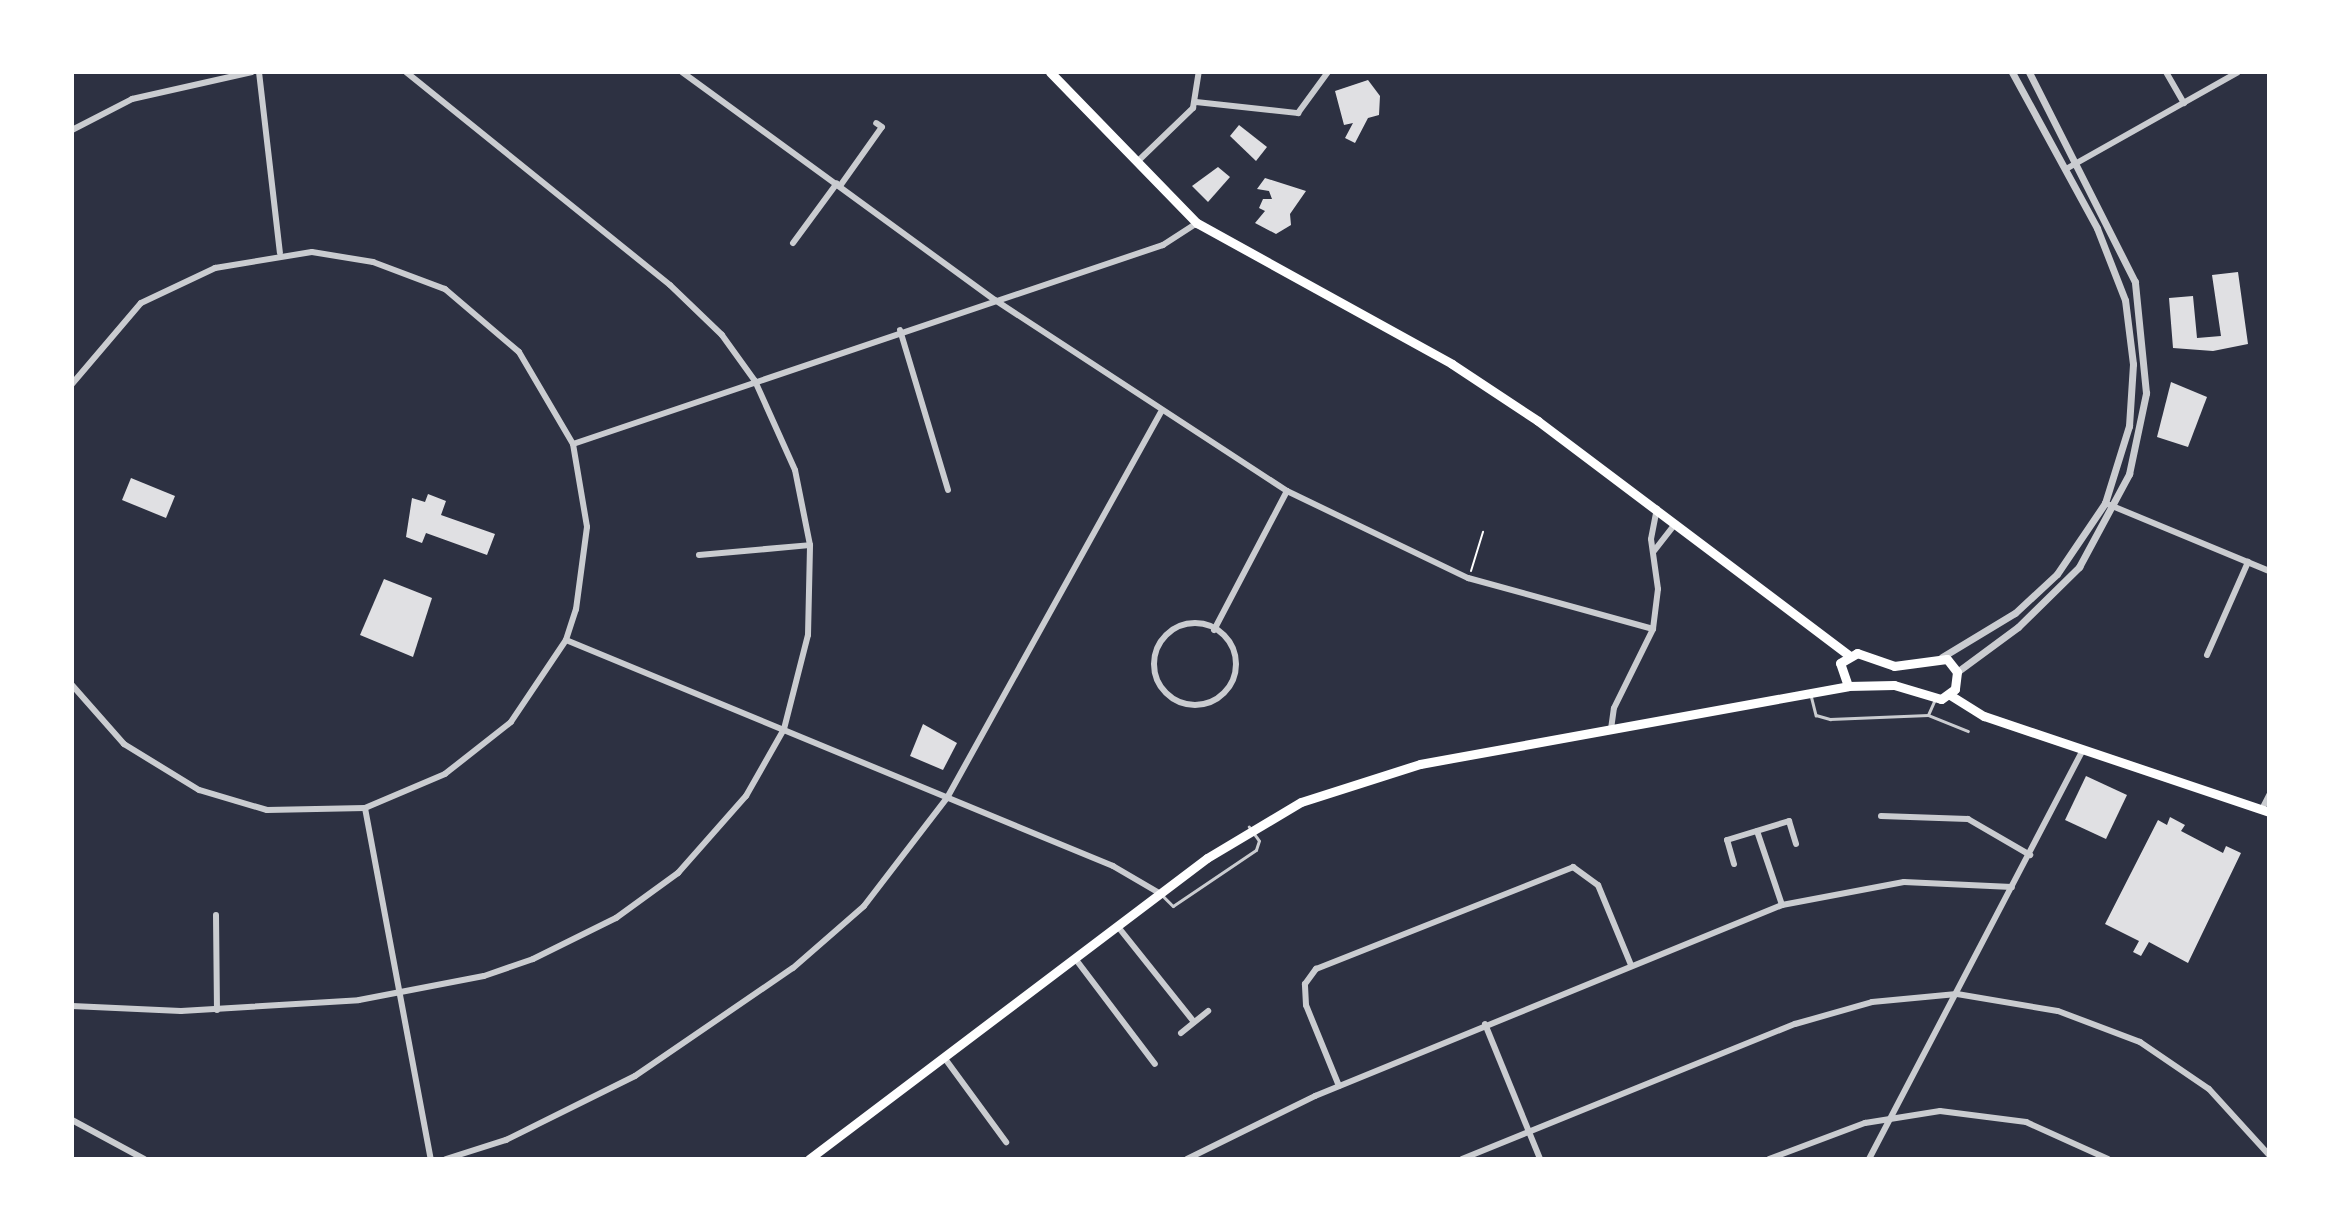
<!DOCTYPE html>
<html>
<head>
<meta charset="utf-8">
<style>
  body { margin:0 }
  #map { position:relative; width:2341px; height:1231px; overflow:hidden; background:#2d3142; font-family:Poppins,sans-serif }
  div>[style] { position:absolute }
  .building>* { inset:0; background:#e0e0e3 }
  .path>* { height:2px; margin:-1px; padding:0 1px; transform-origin:1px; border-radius:1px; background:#fff }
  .service>* { height:2.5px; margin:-1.25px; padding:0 1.25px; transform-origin:1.25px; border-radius:1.25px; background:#caccd0 }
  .minor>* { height:6px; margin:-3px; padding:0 3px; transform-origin:3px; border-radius:3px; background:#caccd0 }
  .minor>.ring { margin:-3px; padding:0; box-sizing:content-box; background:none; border:6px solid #caccd0; border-radius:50% }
  .tertiary>* { height:7px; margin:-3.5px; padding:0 3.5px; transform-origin:3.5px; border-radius:3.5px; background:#caccd0 }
  .secondary>* { height:9px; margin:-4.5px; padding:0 4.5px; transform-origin:4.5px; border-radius:4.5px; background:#fff }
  span { translate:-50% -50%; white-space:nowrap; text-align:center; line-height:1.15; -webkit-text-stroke:5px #fff; paint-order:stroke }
  .frame { position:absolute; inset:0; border:74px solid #fff; pointer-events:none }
</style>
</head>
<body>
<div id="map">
  <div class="building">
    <i style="clip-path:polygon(1368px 80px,1380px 96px,1379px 115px,1368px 118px,1355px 143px,1345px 138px,1353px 123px,1344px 125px,1335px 91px)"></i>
    <i style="clip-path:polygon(1239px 125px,1267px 147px,1256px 161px,1230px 136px)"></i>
    <i style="clip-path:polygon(1218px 167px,1230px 177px,1208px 202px,1192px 186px)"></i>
    <i style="clip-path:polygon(1265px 178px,1306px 191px,1290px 214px,1291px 225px,1276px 234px,1255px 223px,1265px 211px,1259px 208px,1263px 199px,1272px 199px,1269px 191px,1257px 189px)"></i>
    <i style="clip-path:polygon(2238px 272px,2248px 344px,2213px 351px,2173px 348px,2169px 298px,2193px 296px,2197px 338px,2221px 336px,2212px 275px)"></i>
    <i style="clip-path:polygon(2171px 382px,2207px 397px,2188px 447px,2157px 437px)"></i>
    <i style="clip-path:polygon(131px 478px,175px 496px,166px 518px,122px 500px)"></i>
    <i style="clip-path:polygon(428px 494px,446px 501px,441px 515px,495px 534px,487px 555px,426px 533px,422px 543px,406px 537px,412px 498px,425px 502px)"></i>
    <i style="clip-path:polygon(384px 579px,432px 598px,413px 657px,360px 635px)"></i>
    <i style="clip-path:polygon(923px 724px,957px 743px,943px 770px,910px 756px)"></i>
    <i style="clip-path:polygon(2086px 776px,2127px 795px,2106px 839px,2065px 820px)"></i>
    <i style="clip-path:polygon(2170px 817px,2185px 825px,2181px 831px,2223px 853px,2226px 846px,2241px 853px,2188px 963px,2149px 942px,2141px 956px,2133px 952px,2139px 941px,2105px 924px,2158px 820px,2167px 825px)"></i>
  </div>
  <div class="path">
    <i style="left:1471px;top:571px;width:41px;rotate:-72.9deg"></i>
  </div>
  <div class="service">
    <i style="left:1811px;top:695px;width:21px;rotate:76deg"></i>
    <i style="left:1816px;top:715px;width:15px;rotate:16deg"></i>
    <i style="left:1830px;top:719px;width:98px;rotate:-2.3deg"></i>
    <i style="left:1928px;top:715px;width:17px;rotate:-66deg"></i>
    <i style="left:1928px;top:715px;width:43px;rotate:21.8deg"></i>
    <i style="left:1161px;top:894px;width:17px;rotate:45deg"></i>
    <i style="left:1173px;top:906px;width:100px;rotate:-34deg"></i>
    <i style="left:1256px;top:850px;width:9px;rotate:-72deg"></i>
    <i style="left:1259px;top:841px;width:17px;rotate:-126deg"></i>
  </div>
  <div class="minor">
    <i style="left:259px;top:72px;width:182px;rotate:83.4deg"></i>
    <i style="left:682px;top:72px;width:387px;rotate:36.1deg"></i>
    <i style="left:995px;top:300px;width:349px;rotate:33.2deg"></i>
    <i style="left:1287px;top:491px;width:201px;rotate:25.7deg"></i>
    <i style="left:1468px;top:578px;width:192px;rotate:15.4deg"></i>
    <i style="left:2166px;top:72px;width:36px;rotate:60deg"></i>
    <i style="left:1196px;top:102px;width:103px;rotate:6.2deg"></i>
    <i style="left:1298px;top:113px;width:51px;rotate:-53.8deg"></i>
    <i style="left:72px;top:130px;width:68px;rotate:-27.3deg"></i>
    <i style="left:132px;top:99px;width:123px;rotate:-12.7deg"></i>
    <i style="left:1137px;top:162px;width:78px;rotate:-44deg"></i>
    <i style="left:1193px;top:108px;width:36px;rotate:-81deg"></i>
    <i style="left:2066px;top:169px;width:197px;rotate:-29.4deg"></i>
    <i style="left:840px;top:186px;width:72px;rotate:-54.6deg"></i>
    <i style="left:882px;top:127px;width:7px;rotate:-146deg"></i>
    <i style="left:793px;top:243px;width:74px;rotate:-53.7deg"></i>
    <i style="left:900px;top:330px;width:167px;rotate:73.3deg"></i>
    <i style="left:72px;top:384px;width:106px;rotate:-49.6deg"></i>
    <i style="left:141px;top:303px;width:82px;rotate:-25.3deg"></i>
    <i style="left:215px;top:268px;width:98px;rotate:-9.4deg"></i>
    <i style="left:312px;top:252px;width:62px;rotate:9.3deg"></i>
    <i style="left:373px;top:262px;width:77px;rotate:20.6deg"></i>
    <i style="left:445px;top:289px;width:97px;rotate:40.4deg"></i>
    <i style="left:519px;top:352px;width:107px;rotate:59.6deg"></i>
    <i style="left:573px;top:444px;width:84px;rotate:80.4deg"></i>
    <i style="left:587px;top:527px;width:83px;rotate:97.6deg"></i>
    <i style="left:576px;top:609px;width:33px;rotate:108deg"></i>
    <i style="left:566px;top:640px;width:99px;rotate:123.9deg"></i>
    <i style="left:511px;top:722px;width:84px;rotate:141.8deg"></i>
    <i style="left:445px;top:774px;width:87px;rotate:157deg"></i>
    <i style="left:365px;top:808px;width:98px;rotate:178.8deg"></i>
    <i style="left:267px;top:810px;width:71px;rotate:-163.6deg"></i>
    <i style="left:199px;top:790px;width:88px;rotate:-148.5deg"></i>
    <i style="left:124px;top:744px;width:79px;rotate:-131.4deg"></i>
    <i style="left:573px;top:444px;width:623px;rotate:-18.64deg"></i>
    <i style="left:1163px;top:245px;width:40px;rotate:-32.9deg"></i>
    <i style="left:2105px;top:503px;width:178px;rotate:22.5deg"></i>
    <i style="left:1654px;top:551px;width:34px;rotate:-52deg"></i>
    <i style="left:699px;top:555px;width:111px;rotate:-5.1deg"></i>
    <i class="ring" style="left:1154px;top:623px;width:76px;height:76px"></i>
    <i style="left:1214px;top:630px;width:157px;rotate:-62.3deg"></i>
    <i style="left:566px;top:640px;width:592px;rotate:22.45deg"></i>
    <i style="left:1113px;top:866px;width:56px;rotate:30.3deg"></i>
    <i style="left:2207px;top:655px;width:102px;rotate:-66.2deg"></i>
    <i style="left:1611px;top:729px;width:21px;rotate:-82deg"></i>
    <i style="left:1614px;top:708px;width:88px;rotate:-63.7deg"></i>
    <i style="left:1653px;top:629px;width:40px;rotate:-82.9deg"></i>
    <i style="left:1658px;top:589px;width:50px;rotate:-98deg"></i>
    <i style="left:1651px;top:539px;width:31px;rotate:-79deg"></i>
    <i style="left:365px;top:808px;width:357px;rotate:79.4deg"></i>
    <i style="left:2262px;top:809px;width:16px;rotate:-63deg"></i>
    <i style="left:1881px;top:816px;width:87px;rotate:2deg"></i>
    <i style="left:1968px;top:819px;width:72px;rotate:30.1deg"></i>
    <i style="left:1757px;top:831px;width:78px;rotate:71.3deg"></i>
    <i style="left:1734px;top:864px;width:25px;rotate:-106deg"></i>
    <i style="left:1727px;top:840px;width:65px;rotate:-17deg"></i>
    <i style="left:1789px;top:821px;width:24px;rotate:73deg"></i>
    <i style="left:216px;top:915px;width:95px;rotate:89.4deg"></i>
    <i style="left:1119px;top:928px;width:120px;rotate:51.4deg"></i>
    <i style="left:1077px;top:961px;width:129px;rotate:52.9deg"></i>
    <i style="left:72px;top:1006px;width:109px;rotate:2.6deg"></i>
    <i style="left:181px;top:1011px;width:178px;rotate:-3.5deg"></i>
    <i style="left:359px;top:1000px;width:127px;rotate:-10.9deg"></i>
    <i style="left:484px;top:976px;width:52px;rotate:-19.1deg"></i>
    <i style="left:533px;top:959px;width:93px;rotate:-26.3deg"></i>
    <i style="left:616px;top:918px;width:77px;rotate:-36deg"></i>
    <i style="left:678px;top:873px;width:103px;rotate:-48.6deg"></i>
    <i style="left:746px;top:796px;width:77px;rotate:-60.4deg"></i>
    <i style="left:784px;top:729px;width:97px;rotate:-75.7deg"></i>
    <i style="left:808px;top:635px;width:90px;rotate:-88.7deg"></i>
    <i style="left:810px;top:545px;width:76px;rotate:-101.3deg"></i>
    <i style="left:795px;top:470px;width:98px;rotate:-114.2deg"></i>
    <i style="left:755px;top:381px;width:57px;rotate:-125.7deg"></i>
    <i style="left:722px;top:335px;width:72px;rotate:-136.1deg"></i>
    <i style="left:670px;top:285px;width:339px;rotate:-141.1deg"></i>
    <i style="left:1485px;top:1024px;width:146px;rotate:67.8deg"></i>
    <i style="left:1181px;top:1033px;width:35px;rotate:-39deg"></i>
    <i style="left:946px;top:1060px;width:102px;rotate:53.8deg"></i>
    <i style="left:1339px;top:1086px;width:87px;rotate:-112.2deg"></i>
    <i style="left:1306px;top:1005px;width:21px;rotate:-93deg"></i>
    <i style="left:1305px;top:984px;width:19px;rotate:-54deg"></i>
    <i style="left:1316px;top:969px;width:277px;rotate:-21.6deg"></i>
    <i style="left:1573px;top:867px;width:31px;rotate:36deg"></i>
    <i style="left:1598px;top:885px;width:87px;rotate:67.6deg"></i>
    <i style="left:72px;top:1120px;width:82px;rotate:28.4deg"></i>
    <i style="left:446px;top:1159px;width:63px;rotate:-17.6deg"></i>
    <i style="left:506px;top:1140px;width:144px;rotate:-26.4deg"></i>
    <i style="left:635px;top:1076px;width:191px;rotate:-34.4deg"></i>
    <i style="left:793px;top:968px;width:94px;rotate:-41.1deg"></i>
    <i style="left:864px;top:906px;width:136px;rotate:-52.5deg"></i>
    <i style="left:947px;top:798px;width:441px;rotate:-61deg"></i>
    <i style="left:1187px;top:1159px;width:143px;rotate:-26.2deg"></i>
    <i style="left:1315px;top:1096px;width:505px;rotate:-22.24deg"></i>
    <i style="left:1782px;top:905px;width:124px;rotate:-10.7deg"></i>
    <i style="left:1904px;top:882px;width:108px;rotate:2.7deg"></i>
    <i style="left:1462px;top:1159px;width:359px;rotate:-22.1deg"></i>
    <i style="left:1795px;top:1024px;width:80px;rotate:-15.9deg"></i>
    <i style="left:1872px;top:1002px;width:85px;rotate:-5.4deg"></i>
    <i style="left:1957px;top:994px;width:102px;rotate:9.6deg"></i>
    <i style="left:2058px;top:1011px;width:88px;rotate:20.7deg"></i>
    <i style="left:2140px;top:1042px;width:83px;rotate:34.3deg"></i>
    <i style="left:2209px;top:1089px;width:89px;rotate:47.7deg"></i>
    <i style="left:1769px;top:1159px;width:103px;rotate:-20.6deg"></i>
    <i style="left:1865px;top:1123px;width:76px;rotate:-9.1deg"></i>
    <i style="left:1940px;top:1111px;width:87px;rotate:7.3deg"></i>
    <i style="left:2026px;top:1122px;width:90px;rotate:24.3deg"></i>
    <i style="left:1869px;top:1159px;width:462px;rotate:-62.4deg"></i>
  </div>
  <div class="tertiary">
    <i style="left:1942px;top:657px;width:85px;rotate:-31.1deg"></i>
    <i style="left:2015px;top:613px;width:57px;rotate:-42.9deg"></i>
    <i style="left:2057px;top:574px;width:86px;rotate:-55.9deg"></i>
    <i style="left:2105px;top:503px;width:81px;rotate:-72.7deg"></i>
    <i style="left:2129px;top:426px;width:62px;rotate:-86.3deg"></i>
    <i style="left:2133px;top:364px;width:64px;rotate:-97.1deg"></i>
    <i style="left:2125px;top:300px;width:77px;rotate:-111.3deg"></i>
    <i style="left:2097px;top:228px;width:178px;rotate:-118.6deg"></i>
    <i style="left:1957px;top:672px;width:76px;rotate:-36.4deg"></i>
    <i style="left:2018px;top:627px;width:86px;rotate:-44.5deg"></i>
    <i style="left:2079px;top:567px;width:106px;rotate:-61.7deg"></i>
    <i style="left:2129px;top:474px;width:83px;rotate:-78.1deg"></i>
    <i style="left:2146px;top:393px;width:112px;rotate:-95.7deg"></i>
    <i style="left:2135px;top:282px;width:235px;rotate:-116.8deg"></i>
  </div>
  <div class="secondary">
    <i style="left:1050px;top:72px;width:211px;rotate:45.8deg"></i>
    <i style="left:1197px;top:223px;width:291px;rotate:28.9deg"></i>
    <i style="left:1452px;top:364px;width:103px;rotate:33.5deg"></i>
    <i style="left:1538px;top:421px;width:389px;rotate:37deg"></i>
    <i style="left:1857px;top:653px;width:39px;rotate:19deg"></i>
    <i style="left:1894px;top:666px;width:53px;rotate:-7.5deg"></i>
    <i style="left:1947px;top:659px;width:16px;rotate:52deg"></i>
    <i style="left:1957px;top:672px;width:17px;rotate:97deg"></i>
    <i style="left:1955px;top:689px;width:17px;rotate:144deg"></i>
    <i style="left:1941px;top:699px;width:49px;rotate:-163.4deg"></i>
    <i style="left:1894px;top:685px;width:46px;rotate:178.8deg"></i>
    <i style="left:1848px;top:686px;width:24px;rotate:-109deg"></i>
    <i style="left:1840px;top:663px;width:20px;rotate:-30deg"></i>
    <i style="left:1950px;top:695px;width:40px;rotate:32deg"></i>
    <i style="left:1984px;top:716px;width:301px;rotate:18.6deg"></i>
    <i style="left:809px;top:1159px;width:499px;rotate:-37.1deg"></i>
    <i style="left:1207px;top:858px;width:109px;rotate:-30.8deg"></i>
    <i style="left:1301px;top:802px;width:125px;rotate:-17.7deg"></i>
    <i style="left:1420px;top:764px;width:435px;rotate:-10.3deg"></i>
  </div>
  <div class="frame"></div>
</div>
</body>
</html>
